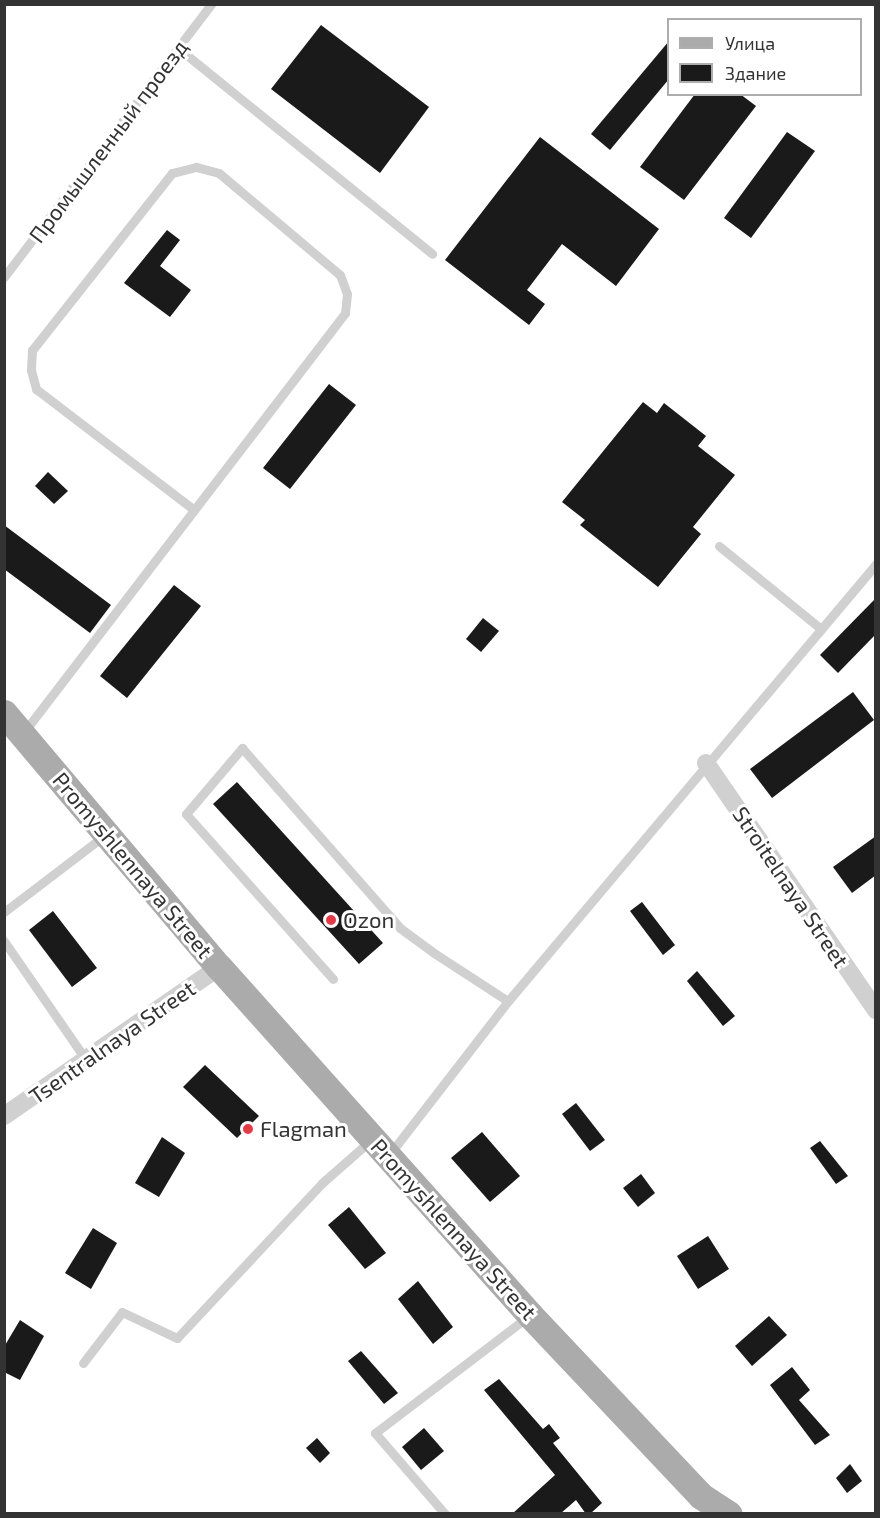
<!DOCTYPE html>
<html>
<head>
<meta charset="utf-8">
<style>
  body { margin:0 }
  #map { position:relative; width:880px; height:1518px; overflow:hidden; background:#fff; font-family:"Exo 2",sans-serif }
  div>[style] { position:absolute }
  .building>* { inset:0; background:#1a1a1a }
  .service>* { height:9px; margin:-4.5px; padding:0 4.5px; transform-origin:4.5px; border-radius:4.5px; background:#d0d0d0 }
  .minor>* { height:18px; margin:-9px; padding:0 9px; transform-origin:9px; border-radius:9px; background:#d0d0d0 }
  .primary>* { height:27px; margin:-13.5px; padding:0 13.5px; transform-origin:13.5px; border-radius:13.5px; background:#ababab }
  .dots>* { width:16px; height:16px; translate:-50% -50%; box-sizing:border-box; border:3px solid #fff; border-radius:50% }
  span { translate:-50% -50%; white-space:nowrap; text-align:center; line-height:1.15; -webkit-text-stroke:6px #fff; paint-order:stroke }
  .street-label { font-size:22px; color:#333 }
  .poi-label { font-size:22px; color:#333 }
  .left { translate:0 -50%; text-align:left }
  .frame { position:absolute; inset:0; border:6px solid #333; pointer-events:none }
  .legend { position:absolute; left:667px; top:18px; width:195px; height:78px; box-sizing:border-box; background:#fff; border:2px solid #adadad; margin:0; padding:8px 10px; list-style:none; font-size:18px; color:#333 }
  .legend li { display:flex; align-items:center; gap:12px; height:30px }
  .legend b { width:30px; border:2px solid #adadad }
</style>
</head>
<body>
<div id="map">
  <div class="building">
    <i style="clip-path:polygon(321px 25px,429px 107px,380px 173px,271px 89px)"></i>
    <i style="clip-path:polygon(669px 41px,669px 79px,610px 150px,591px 134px)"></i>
    <i style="clip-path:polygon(695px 94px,740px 94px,756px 106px,684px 200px,640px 167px)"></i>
    <i style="clip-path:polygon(787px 132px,815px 151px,751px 238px,724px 218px)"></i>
    <i style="clip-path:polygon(540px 137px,659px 229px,616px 286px,562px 244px,527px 290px,545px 304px,529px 325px,445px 260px)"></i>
    <i style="clip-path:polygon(167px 230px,180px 240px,160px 266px,191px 290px,170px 317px,124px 283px)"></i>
    <i style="clip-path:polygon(329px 384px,356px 405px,290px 489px,263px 468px)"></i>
    <i style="clip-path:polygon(643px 402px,657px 413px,664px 403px,706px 436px,698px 446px,735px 475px,693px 527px,701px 534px,658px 587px,580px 525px,585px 520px,562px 502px)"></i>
    <i style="clip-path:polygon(48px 472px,68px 491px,54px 504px,35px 486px)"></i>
    <i style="clip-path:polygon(4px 525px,111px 605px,90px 633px,4px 569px)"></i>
    <i style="clip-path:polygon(174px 585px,201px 606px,127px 698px,100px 676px)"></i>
    <i style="clip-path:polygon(876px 598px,876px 634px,838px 673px,820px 655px)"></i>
    <i style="clip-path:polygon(483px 618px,499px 631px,481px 652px,466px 639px)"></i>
    <i style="clip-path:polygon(853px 692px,874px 720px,772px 798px,750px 769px)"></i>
    <i style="clip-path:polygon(237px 782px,383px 943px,359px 964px,213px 804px)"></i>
    <i style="clip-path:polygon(876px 836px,876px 875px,852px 893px,833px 867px)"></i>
    <i style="clip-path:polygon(642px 902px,675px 945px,663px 955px,630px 911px)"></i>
    <i style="clip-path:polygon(53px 911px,97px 968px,72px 987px,29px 930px)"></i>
    <i style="clip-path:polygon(697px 971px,735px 1016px,723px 1026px,687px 981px)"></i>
    <i style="clip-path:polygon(205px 1065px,259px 1116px,237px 1138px,183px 1087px)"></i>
    <i style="clip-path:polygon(576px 1103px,605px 1140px,590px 1151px,562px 1114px)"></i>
    <i style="clip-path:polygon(482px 1132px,520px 1176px,490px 1202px,451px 1158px)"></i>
    <i style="clip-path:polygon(162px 1137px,185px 1153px,159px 1197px,135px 1183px)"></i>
    <i style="clip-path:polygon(820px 1141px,848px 1176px,836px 1184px,810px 1148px)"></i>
    <i style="clip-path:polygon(641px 1174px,655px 1193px,638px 1207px,623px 1188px)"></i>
    <i style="clip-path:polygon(349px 1207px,386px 1253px,365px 1269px,328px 1225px)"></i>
    <i style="clip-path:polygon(93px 1228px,117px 1243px,91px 1289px,65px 1273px)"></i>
    <i style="clip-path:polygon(708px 1236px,729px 1269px,698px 1289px,677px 1256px)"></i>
    <i style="clip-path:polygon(418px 1281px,453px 1327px,433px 1344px,398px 1299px)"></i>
    <i style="clip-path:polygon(769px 1316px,787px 1335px,752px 1366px,735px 1346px)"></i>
    <i style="clip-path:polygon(20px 1320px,44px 1336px,20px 1380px,4px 1372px,4px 1347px)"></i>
    <i style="clip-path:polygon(361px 1351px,398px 1393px,384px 1404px,348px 1361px)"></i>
    <i style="clip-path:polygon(792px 1367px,810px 1390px,799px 1400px,830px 1435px,815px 1445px,770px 1385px)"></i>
    <i style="clip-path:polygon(499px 1379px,543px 1429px,549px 1424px,560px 1438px,553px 1443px,602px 1503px,590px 1514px,586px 1514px,576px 1500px,560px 1514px,512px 1514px,555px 1475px,484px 1390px)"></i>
    <i style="clip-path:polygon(424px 1428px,444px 1451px,421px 1470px,402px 1447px)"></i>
    <i style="clip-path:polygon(317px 1438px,330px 1453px,320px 1463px,306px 1448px)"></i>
    <i style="clip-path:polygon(850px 1464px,862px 1481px,847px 1493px,836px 1478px)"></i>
  </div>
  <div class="service">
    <i style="left:178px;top:48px;width:327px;rotate:39deg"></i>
    <i style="left:4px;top:277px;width:343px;rotate:-52.8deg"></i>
    <i style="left:719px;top:546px;width:132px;rotate:39.1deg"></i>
    <i style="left:24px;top:732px;width:528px;rotate:-52.54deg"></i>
    <i style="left:345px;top:313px;width:19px;rotate:-84deg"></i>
    <i style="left:347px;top:294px;width:20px;rotate:-110deg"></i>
    <i style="left:340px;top:275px;width:158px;rotate:-139.9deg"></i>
    <i style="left:219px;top:173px;width:24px;rotate:-165deg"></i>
    <i style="left:196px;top:167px;width:25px;rotate:166deg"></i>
    <i style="left:172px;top:173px;width:226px;rotate:128.3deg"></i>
    <i style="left:32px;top:350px;width:20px;rotate:93deg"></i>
    <i style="left:31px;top:370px;width:20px;rotate:75deg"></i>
    <i style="left:36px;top:389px;width:199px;rotate:37.4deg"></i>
    <i style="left:4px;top:912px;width:127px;rotate:-37.3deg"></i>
    <i style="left:4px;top:941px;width:145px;rotate:55.4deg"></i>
    <i style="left:333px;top:979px;width:221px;rotate:-131.7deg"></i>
    <i style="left:186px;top:814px;width:87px;rotate:-49.7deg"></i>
    <i style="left:242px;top:748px;width:240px;rotate:48.7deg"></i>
    <i style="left:400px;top:928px;width:42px;rotate:36.3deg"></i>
    <i style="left:434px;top:953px;width:88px;rotate:33deg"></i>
    <i style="left:389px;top:1155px;width:195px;rotate:-52.3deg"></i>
    <i style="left:508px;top:1001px;width:571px;rotate:-49.9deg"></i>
    <i style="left:83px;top:1363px;width:64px;rotate:-52.6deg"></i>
    <i style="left:122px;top:1312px;width:61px;rotate:25.3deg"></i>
    <i style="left:177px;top:1338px;width:212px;rotate:-46.9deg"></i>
    <i style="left:322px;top:1183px;width:65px;rotate:-41.3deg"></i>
    <i style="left:445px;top:1514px;width:107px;rotate:-130.8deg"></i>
    <i style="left:375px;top:1433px;width:191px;rotate:-37.3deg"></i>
  </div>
  <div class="minor">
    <i style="left:706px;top:763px;width:300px;rotate:55.5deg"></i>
    <i style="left:4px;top:1116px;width:262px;rotate:-34.7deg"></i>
  </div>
  <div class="primary">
    <i style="left:4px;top:713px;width:333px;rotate:49.8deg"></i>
    <i style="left:219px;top:967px;width:467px;rotate:48.2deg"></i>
    <i style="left:530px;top:1315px;width:249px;rotate:46.6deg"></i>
    <i style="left:701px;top:1496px;width:33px;rotate:33deg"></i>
  </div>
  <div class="dots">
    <i style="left:331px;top:920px;background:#e63946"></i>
    <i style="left:248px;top:1129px;background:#e63946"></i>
  </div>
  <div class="street-label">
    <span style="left:108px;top:141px;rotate:-53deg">Промышленный проезд</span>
    <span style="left:133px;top:865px;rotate:50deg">Promyshlennaya Street</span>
    <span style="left:791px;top:887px;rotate:56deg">Stroitelnaya Street</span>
    <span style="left:112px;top:1042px;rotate:-35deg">Tsentralnaya Street</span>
    <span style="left:454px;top:1229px;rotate:48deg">Promyshlennaya Street</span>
  </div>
  <div class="poi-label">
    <span class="left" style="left:343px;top:920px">Ozon</span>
    <span class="left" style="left:260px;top:1129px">Flagman</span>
  </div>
  <div class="frame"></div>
  <ul class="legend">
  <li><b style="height:8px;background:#ababab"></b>Улица</li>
  <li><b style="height:16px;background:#1a1a1a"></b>Здание</li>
  </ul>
</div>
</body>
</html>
